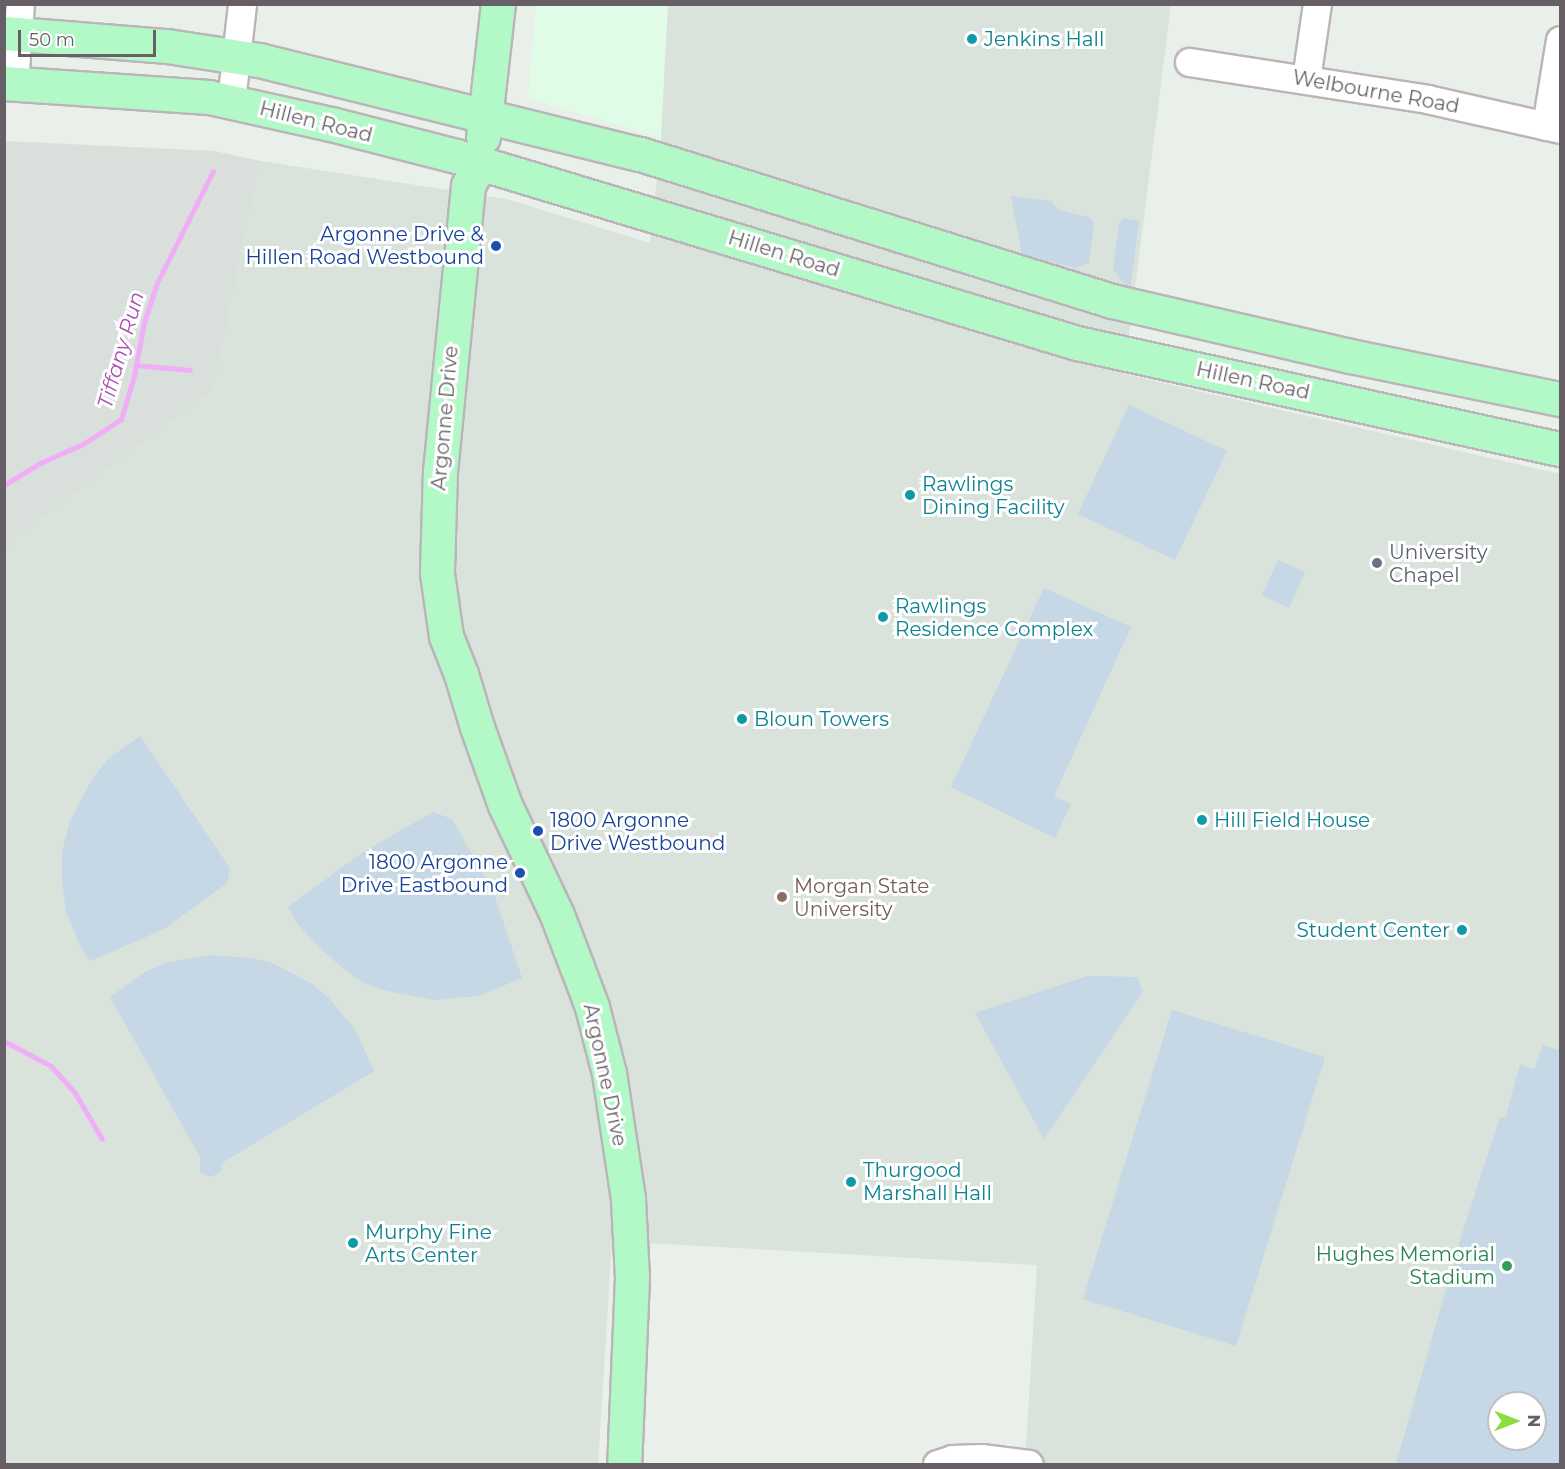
<!DOCTYPE html>
<html>
<head>
<meta charset="utf-8">
<style>
  body { margin:0 }
  #map { position:relative; width:1565px; height:1469px; overflow:hidden; background:#e8f0e9; font-family:Montserrat,sans-serif }
  div>[style] { position:absolute }
  .commercial>* { inset:0; background:#e0fce6 }
  .industrial>* { inset:0; background:#d9dfda }
  .education>* { inset:0; background:#d9e2db }
  .green>* { inset:0; background:#c6d7e5 }
  .stream>* { height:5px; margin:-2.5px; padding:0 2.5px; transform-origin:2.5px; border-radius:2.5px; background:#f0aef9 }
  .roads { filter:drop-shadow(2px 0 #bbb4ba) drop-shadow(-2px 0 #bbb4ba) drop-shadow(0 2px #bbb4ba) drop-shadow(0 -2px #bbb4ba) }
  .minor>* { height:27px; margin:-13.5px; padding:0 13.5px; transform-origin:13.5px; border-radius:13.5px; background:#fff }
  .major>* { height:33px; margin:-16.5px; padding:0 16.5px; transform-origin:16.5px; border-radius:16.5px; background:#b3f9c7 }
  .dots>* { width:16px; height:16px; translate:-50% -50%; box-sizing:border-box; border:3px solid #fff; border-radius:50% }
  span { translate:-50% -50%; white-space:nowrap; text-align:center; line-height:1.15; -webkit-text-stroke:6px #fff; paint-order:stroke }
  .culture-label { font-size:20px; color:#0d838f }
  .left { translate:0 -50%; text-align:left }
  .right { translate:-100% -50%; text-align:right }
  .street-label { font-size:20px; color:#665f66 }
  .transit-label { font-size:20px; color:#164399 }
  .worship-label { font-size:20px; color:#5b616d }
  .education-label { font-size:20px; color:#785e54 }
  .leisure-label { font-size:20px; color:#27864d }
  .water-label { font-size:21px; color:#af4eb3; font-style:italic }
  .frame { position:absolute; inset:0; border:6px solid #665f66; pointer-events:none }
  .north { position:absolute; left:1487px; top:1391px; width:60px; height:60px; box-sizing:border-box; background:#fff; border:2px solid #c2bfc2; border-radius:50%; rotate:90deg; font-size:16px; font-weight:700; line-height:24px; text-align:center; color:#665f66 }
  .north::after { content:''; display:block; margin:auto; width:21px; height:27px; background:#8bdd40; clip-path:polygon(50% 0,100% 100%,50% 72%,0 100%) }
  .scale { position:absolute; left:18px; top:30px; width:138px; height:27px; box-sizing:border-box; border:3px solid #665f66; border-top:0; padding-left:8px; font-size:18px; line-height:21px; white-space:nowrap; color:#665f66; -webkit-text-stroke:4px #fff; paint-order:stroke }
</style>
</head>
<body>
<div id="map">
  <div class="commercial">
    <i style="clip-path:polygon(536px 5px,668px 5px,661px 138px,528px 98px)"></i>
  </div>
  <div class="industrial">
    <i style="clip-path:polygon(5px 141px,214px 151px,261px 161px,214px 389px,18px 537px,5px 554px)"></i>
  </div>
  <div class="education">
    <i style="clip-path:polygon(evenodd,668px 5px,1171px 5px,1124px 374px,1560px 474px,1560px 1464px,1025px 1464px,1037px 1265px,612px 1241px,598px 1464px,5px 1464px,5px 554px,18px 537px,214px 389px,261px 161px,506px 199px,650px 243px,661px 138px,668px 5px,1499px 1403px,1535px 1403px,1535px 1439px,1499px 1439px,1499px 1403px)"></i>
  </div>
  <div class="green">
    <i style="clip-path:polygon(1011px 196px,1051px 201px,1058px 210px,1089px 217px,1094px 223px,1089px 263px,1076px 268px,1022px 254px)"></i>
    <i style="clip-path:polygon(1123px 218px,1139px 221px,1130px 291px,1113px 269px,1119px 223px)"></i>
    <i style="clip-path:polygon(1129px 405px,1227px 451px,1175px 560px,1078px 514px)"></i>
    <i style="clip-path:polygon(1278px 560px,1305px 572px,1289px 608px,1262px 595px)"></i>
    <i style="clip-path:polygon(1044px 588px,1131px 627px,1054px 796px,1071px 804px,1055px 838px,951px 787px)"></i>
    <i style="clip-path:polygon(140px 736px,230px 868px,227px 883px,164px 929px,90px 961px,81px 948px,66px 912px,62px 881px,62px 852px,70px 821px,91px 781px,109px 758px)"></i>
    <i style="clip-path:polygon(433px 812px,452px 819px,493px 891px,522px 978px,478px 996px,433px 1000px,383px 990px,364px 983px,339px 965px,315px 943px,297px 923px,288px 907px,363px 852px)"></i>
    <i style="clip-path:polygon(208px 955px,251px 958px,272px 963px,311px 983px,328px 997px,356px 1031px,374px 1071px,222px 1163px,221px 1171px,211px 1177px,200px 1172px,200px 1157px,110px 997px,145px 972px,165px 963px)"></i>
    <i style="clip-path:polygon(1087px 976px,1137px 977px,1143px 991px,1044px 1139px,975px 1013px)"></i>
    <i style="clip-path:polygon(1172px 1010px,1325px 1057px,1236px 1346px,1083px 1299px)"></i>
    <i style="clip-path:polygon(evenodd,1560px 1044px,1560px 1464px,1396px 1464px,1461px 1237px,1500px 1117px,1505px 1118px,1520px 1065px,1534px 1069px,1543px 1045px,1558px 1050px,1560px 1044px,1499px 1403px,1535px 1403px,1535px 1439px,1499px 1439px,1499px 1403px)"></i>
  </div>
  <div class="stream">
    <i style="left:136px;top:365px;width:54px;rotate:5.3deg"></i>
    <i style="left:4px;top:485px;width:44px;rotate:-31.2deg"></i>
    <i style="left:42px;top:462px;width:45px;rotate:-23.7deg"></i>
    <i style="left:83px;top:444px;width:45px;rotate:-33.3deg"></i>
    <i style="left:121px;top:419px;width:45px;rotate:-73.2deg"></i>
    <i style="left:134px;top:376px;width:55px;rotate:-79.5deg"></i>
    <i style="left:144px;top:322px;width:41px;rotate:-71.6deg"></i>
    <i style="left:157px;top:283px;width:125px;rotate:-63.4deg"></i>
    <i style="left:4px;top:1041px;width:53px;rotate:28deg"></i>
    <i style="left:51px;top:1066px;width:36px;rotate:48deg"></i>
    <i style="left:75px;top:1093px;width:53px;rotate:59.6deg"></i>
  </div>
  <div class="roads">
    <div class="minor">
      <i style="left:1189px;top:62px;width:241px;rotate:8.8deg"></i>
      <i style="left:1427px;top:99px;width:136px;rotate:12.7deg"></i>
      <i style="left:1306px;top:79px;width:76px;rotate:-81.7deg"></i>
      <i style="left:14px;top:83px;width:79px;rotate:-85.7deg"></i>
      <i style="left:231px;top:101px;width:98px;rotate:-83.5deg"></i>
      <i style="left:1546px;top:126px;width:87px;rotate:-80.8deg"></i>
      <i style="left:937px;top:1464px;width:16px;rotate:-18deg"></i>
      <i style="left:952px;top:1459px;width:29px;rotate:-2deg"></i>
      <i style="left:981px;top:1458px;width:48px;rotate:7.1deg"></i>
    </div>
    <div class="major">
      <i style="left:4px;top:33px;width:164px;rotate:4.6deg"></i>
      <i style="left:167px;top:46px;width:93px;rotate:8.7deg"></i>
      <i style="left:259px;top:60px;width:392px;rotate:13.9deg"></i>
      <i style="left:640px;top:154px;width:494px;rotate:17.3deg"></i>
      <i style="left:1112px;top:301px;width:244px;rotate:13deg"></i>
      <i style="left:1350px;top:356px;width:214px;rotate:11.6deg"></i>
      <i style="left:4px;top:83px;width:205px;rotate:3.9deg"></i>
      <i style="left:209px;top:97px;width:125px;rotate:12.5deg"></i>
      <i style="left:331px;top:124px;width:129px;rotate:14.4deg"></i>
      <i style="left:456px;top:156px;width:649px;rotate:16.76deg"></i>
      <i style="left:1077px;top:343px;width:494px;rotate:12.4deg"></i>
      <i style="left:483px;top:137px;width:134px;rotate:-83.6deg"></i>
      <i style="left:480px;top:163px;width:26px;rotate:118deg"></i>
      <i style="left:468px;top:186px;width:285px;rotate:95.6deg"></i>
      <i style="left:440px;top:470px;width:103px;rotate:91.7deg"></i>
      <i style="left:437px;top:573px;width:64px;rotate:81.9deg"></i>
      <i style="left:446px;top:636px;width:41px;rotate:68.5deg"></i>
      <i style="left:461px;top:674px;width:55px;rotate:73.2deg"></i>
      <i style="left:477px;top:727px;width:83px;rotate:70.3deg"></i>
      <i style="left:505px;top:805px;width:122px;rotate:64.7deg"></i>
      <i style="left:557px;top:915px;width:56px;rotate:69deg"></i>
      <i style="left:577px;top:967px;width:43px;rotate:69.4deg"></i>
      <i style="left:592px;top:1007px;width:68px;rotate:75.6deg"></i>
      <i style="left:609px;top:1073px;width:127px;rotate:81.4deg"></i>
      <i style="left:628px;top:1199px;width:78px;rotate:87.1deg"></i>
      <i style="left:632px;top:1277px;width:187px;rotate:92.4deg"></i>
    </div>
  </div>
  <div class="dots">
    <i style="left:972px;top:39px;background:#0f9aa8"></i>
    <i style="left:496px;top:246px;background:#1a4fb4"></i>
    <i style="left:910px;top:495px;background:#0f9aa8"></i>
    <i style="left:1377px;top:563px;background:#6b7280"></i>
    <i style="left:883px;top:617px;background:#0f9aa8"></i>
    <i style="left:742px;top:719px;background:#0f9aa8"></i>
    <i style="left:1202px;top:820px;background:#0f9aa8"></i>
    <i style="left:538px;top:831px;background:#1a4fb4"></i>
    <i style="left:520px;top:873px;background:#1a4fb4"></i>
    <i style="left:782px;top:897px;background:#8d6e63"></i>
    <i style="left:1462px;top:930px;background:#0f9aa8"></i>
    <i style="left:851px;top:1182px;background:#0f9aa8"></i>
    <i style="left:353px;top:1243px;background:#0f9aa8"></i>
    <i style="left:1507px;top:1266px;background:#2e9e5b"></i>
  </div>
  <div class="culture-label">
    <span class="left" style="left:984px;top:39px">Jenkins Hall</span>
    <span class="left" style="left:922px;top:496px">Rawlings<br>Dining Facility</span>
    <span class="left" style="left:895px;top:618px">Rawlings<br>Residence Complex</span>
    <span class="left" style="left:754px;top:719px">Bloun Towers</span>
    <span class="left" style="left:1214px;top:820px">Hill Field House</span>
    <span class="right" style="left:1450px;top:930px">Student Center</span>
    <span class="left" style="left:863px;top:1182px">Thurgood<br>Marshall Hall</span>
    <span class="left" style="left:365px;top:1244px">Murphy Fine<br>Arts Center</span>
  </div>
  <div class="street-label">
    <span style="left:1376px;top:92px;rotate:10deg">Welbourne Road</span>
    <span style="left:316px;top:122px;rotate:14deg">Hillen Road</span>
    <span style="left:784px;top:254px;rotate:17deg">Hillen Road</span>
    <span style="left:1253px;top:381px;rotate:12deg">Hillen Road</span>
    <span style="left:445px;top:418px;rotate:-85deg">Argonne Drive</span>
    <span style="left:605px;top:1075px;rotate:78deg">Argonne Drive</span>
  </div>
  <div class="transit-label">
    <span class="right" style="left:484px;top:246px">Argonne Drive &amp;<br>Hillen Road Westbound</span>
    <span class="left" style="left:550px;top:832px">1800 Argonne<br>Drive Westbound</span>
    <span class="right" style="left:508px;top:874px">1800 Argonne<br>Drive Eastbound</span>
  </div>
  <div class="worship-label">
    <span class="left" style="left:1389px;top:564px">University<br>Chapel</span>
  </div>
  <div class="education-label">
    <span class="left" style="left:794px;top:898px">Morgan State<br>University</span>
  </div>
  <div class="leisure-label">
    <span class="right" style="left:1495px;top:1266px">Hughes Memorial<br>Stadium</span>
  </div>
  <div class="water-label">
    <span style="left:121px;top:350px;rotate:-74deg">Tiffany Run</span>
  </div>
  <div class="frame"></div>
  <div class="north">N</div>
  <div class="scale">50 m</div>
</div>
</body>
</html>
